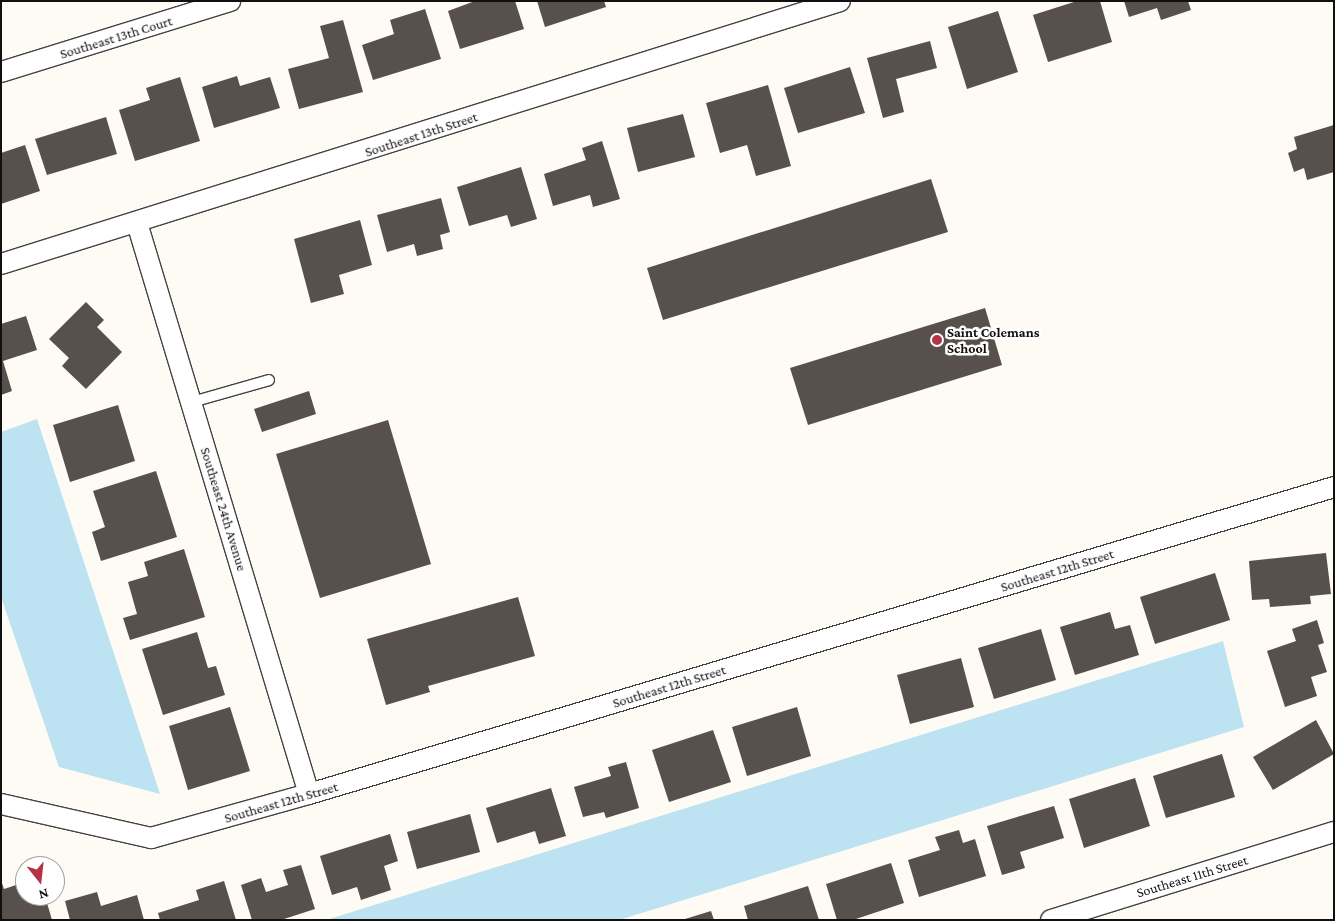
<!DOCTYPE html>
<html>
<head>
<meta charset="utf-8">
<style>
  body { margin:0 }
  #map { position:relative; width:1335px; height:921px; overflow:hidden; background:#fefbf4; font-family:"Crimson Pro",serif }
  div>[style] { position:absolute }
  .water>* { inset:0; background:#bde2f1 }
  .building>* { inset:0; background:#58504d }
  .roads { filter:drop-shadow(1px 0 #434343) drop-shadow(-1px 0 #434343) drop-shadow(0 1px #434343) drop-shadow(0 -1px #434343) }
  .lane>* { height:10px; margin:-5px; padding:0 5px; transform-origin:5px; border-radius:5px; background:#fff }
  .street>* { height:20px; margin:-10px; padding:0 10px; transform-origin:10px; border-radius:10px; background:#fff }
  .dots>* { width:14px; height:14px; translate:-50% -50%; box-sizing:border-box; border:2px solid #fff; border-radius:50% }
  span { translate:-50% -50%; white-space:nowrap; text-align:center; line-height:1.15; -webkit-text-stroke:5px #fff; paint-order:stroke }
  .street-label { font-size:14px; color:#101010 }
  .poi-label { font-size:14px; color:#101010; font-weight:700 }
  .left { translate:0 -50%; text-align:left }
  .frame { position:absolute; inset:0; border:2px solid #101010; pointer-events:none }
  .north { position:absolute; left:15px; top:856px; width:50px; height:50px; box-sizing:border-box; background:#fff; border:1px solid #9f9f9f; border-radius:50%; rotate:164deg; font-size:14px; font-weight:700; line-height:20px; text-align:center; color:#101010 }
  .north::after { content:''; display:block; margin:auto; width:18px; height:22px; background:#b53345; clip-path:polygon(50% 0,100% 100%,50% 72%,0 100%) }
</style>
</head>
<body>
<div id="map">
  <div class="water">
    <i style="clip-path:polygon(37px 419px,160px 794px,59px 767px,1px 597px,1px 432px)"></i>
    <i style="clip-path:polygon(1223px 641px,1244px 727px,619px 920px,326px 920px)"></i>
  </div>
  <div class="building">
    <i style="clip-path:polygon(515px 1px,524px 29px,460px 49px,448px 11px,475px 1px)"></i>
    <i style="clip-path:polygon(537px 1px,604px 1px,606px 7px,545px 27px)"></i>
    <i style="clip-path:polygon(1077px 1px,1100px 1px,1112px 42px,1048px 62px,1033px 15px)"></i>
    <i style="clip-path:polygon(1124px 1px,1188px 1px,1191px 10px,1161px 20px,1157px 8px,1129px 17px)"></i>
    <i style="clip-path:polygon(425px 9px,441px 59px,373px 80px,362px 45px,394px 34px,390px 20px)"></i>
    <i style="clip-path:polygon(998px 11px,1018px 72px,967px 89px,948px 27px)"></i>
    <i style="clip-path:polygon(343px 20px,363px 92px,299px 109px,288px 69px,329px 58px,320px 26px)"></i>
    <i style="clip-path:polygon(930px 41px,937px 68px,896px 79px,904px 112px,883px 118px,867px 58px)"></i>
    <i style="clip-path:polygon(850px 67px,865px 113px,798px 133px,784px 88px)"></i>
    <i style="clip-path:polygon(237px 76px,240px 86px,270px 77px,280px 108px,214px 128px,202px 87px)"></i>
    <i style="clip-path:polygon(180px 77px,200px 141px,135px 161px,119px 110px,150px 100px,146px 88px)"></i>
    <i style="clip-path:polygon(768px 85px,791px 166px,756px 176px,747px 145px,720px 153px,706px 103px)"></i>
    <i style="clip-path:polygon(683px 114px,695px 157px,638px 172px,627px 128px)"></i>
    <i style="clip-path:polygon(106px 117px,117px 154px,47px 175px,35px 139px)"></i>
    <i style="clip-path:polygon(1334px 125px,1334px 172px,1307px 180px,1304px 168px,1294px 172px,1288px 153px,1297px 149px,1294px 137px)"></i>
    <i style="clip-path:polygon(602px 141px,620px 199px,593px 207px,590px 195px,553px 206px,544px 174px,586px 160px,582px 148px)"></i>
    <i style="clip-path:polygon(25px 145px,40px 191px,1px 204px,1px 153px)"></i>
    <i style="clip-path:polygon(521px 167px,537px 219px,511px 227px,507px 215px,469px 226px,457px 187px)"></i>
    <i style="clip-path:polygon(931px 179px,948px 232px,663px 320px,647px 268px)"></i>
    <i style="clip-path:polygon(441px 198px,450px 232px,440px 235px,443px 249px,417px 256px,414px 244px,387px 252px,377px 215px)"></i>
    <i style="clip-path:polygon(360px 220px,372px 265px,339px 275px,344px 294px,311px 303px,294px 239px)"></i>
    <i style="clip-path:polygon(86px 302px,104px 320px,97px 327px,122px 352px,86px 389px,62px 366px,69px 358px,49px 339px)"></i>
    <i style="clip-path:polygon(985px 308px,1002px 365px,808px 425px,790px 368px)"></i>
    <i style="clip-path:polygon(26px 316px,37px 350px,3px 361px,12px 391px,1px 395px,1px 324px)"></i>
    <i style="clip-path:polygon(309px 391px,316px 414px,262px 432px,254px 409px)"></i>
    <i style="clip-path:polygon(118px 405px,135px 461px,70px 482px,53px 425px)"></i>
    <i style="clip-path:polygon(388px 420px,431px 564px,320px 598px,276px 454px)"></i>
    <i style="clip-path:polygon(156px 471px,177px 537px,101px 561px,92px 532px,105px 527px,93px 491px)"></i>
    <i style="clip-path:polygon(184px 549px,205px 617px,130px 640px,123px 618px,137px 614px,128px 582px,148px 576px,144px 562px)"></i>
    <i style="clip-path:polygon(1326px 553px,1331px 594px,1310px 596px,1311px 604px,1270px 607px,1269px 599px,1252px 600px,1249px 561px)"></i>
    <i style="clip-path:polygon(1215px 573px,1230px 620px,1155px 644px,1140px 597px)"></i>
    <i style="clip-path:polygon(518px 597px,535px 656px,428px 686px,430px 692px,386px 705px,367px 639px)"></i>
    <i style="clip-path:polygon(1110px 612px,1115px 629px,1130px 625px,1139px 655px,1075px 675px,1060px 627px)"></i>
    <i style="clip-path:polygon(1317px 620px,1324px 643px,1318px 645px,1327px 672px,1311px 677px,1317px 696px,1285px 707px,1267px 651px,1296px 641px,1292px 629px)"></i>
    <i style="clip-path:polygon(1041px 629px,1056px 680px,994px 699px,978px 648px)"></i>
    <i style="clip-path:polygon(197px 632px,208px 668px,216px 666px,225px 695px,163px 715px,142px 649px)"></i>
    <i style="clip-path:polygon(961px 658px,974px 707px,910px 724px,897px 675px)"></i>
    <i style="clip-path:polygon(230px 707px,250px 771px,188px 790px,169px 726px)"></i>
    <i style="clip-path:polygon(797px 707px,811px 756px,747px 776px,732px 727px)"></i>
    <i style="clip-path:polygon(1316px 720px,1334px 754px,1273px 790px,1253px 757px)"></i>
    <i style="clip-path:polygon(713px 730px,731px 782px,669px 802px,652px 750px)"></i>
    <i style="clip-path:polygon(1222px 754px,1235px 797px,1166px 818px,1153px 776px)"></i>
    <i style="clip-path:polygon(626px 762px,639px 808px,606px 818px,604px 812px,583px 817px,574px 787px,611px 776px,608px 767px)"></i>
    <i style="clip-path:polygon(1135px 778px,1150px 826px,1084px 848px,1069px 799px)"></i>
    <i style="clip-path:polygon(551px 788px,566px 836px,539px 844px,535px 831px,497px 843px,486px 808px)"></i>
    <i style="clip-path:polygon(1054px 806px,1064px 838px,1020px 852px,1025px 868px,1002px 875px,987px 826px)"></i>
    <i style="clip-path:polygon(470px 814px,480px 852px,417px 869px,407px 832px)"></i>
    <i style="clip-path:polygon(959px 830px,963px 843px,975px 839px,986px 876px,919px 897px,908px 860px,940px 850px,935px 837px)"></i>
    <i style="clip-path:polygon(390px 834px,398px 861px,384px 866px,391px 890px,361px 900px,357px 887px,332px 895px,320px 856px)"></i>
    <i style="clip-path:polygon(891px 863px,904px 903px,853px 920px,837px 920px,826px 884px)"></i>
    <i style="clip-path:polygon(301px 865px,315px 909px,281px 920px,252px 920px,241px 885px,261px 878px,266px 892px,288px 885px,283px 870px)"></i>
    <i style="clip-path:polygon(1px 880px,4px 889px,25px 882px,25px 896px,45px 896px,52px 920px,1px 920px)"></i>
    <i style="clip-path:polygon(224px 881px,236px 920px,160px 920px,158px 913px,199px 900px,196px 890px)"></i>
    <i style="clip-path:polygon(808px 886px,819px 920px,748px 920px,744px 906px)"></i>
    <i style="clip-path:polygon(97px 892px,101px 906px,137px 895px,144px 920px,70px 920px,65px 901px)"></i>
    <i style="clip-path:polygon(711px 911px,714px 920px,685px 920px,685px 919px)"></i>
  </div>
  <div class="roads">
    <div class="lane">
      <i style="left:192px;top:402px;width:80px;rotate:-15.9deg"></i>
    </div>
    <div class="street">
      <i style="left:1px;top:72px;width:240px;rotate:-17.2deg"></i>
      <i style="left:137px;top:223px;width:596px;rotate:73.24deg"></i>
      <i style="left:1px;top:264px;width:879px;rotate:-17.4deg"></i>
      <i style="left:1px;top:804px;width:154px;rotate:12.8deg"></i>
      <i style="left:151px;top:838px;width:164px;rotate:-15.6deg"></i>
      <i style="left:309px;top:794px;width:1070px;rotate:-16.67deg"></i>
      <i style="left:1051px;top:920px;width:296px;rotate:-17.3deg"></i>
    </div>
  </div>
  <div class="dots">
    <i style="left:937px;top:340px;background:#b53345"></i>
  </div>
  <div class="street-label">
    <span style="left:116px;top:37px;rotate:-17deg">Southeast 13th Court</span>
    <span style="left:421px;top:134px;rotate:-18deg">Southeast 13th Street</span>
    <span style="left:224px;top:509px;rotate:73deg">Southeast 24th Avenue</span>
    <span style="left:1057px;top:570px;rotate:-17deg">Southeast 12th Street</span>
    <span style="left:669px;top:686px;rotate:-17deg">Southeast 12th Street</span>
    <span style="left:281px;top:802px;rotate:-16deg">Southeast 12th Street</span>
    <span style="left:1192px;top:876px;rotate:-17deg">Southeast 11th Street</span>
  </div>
  <div class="poi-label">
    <span class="left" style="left:947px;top:340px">Saint Colemans<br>School</span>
  </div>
  <div class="frame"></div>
  <div class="north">N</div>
</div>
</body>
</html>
